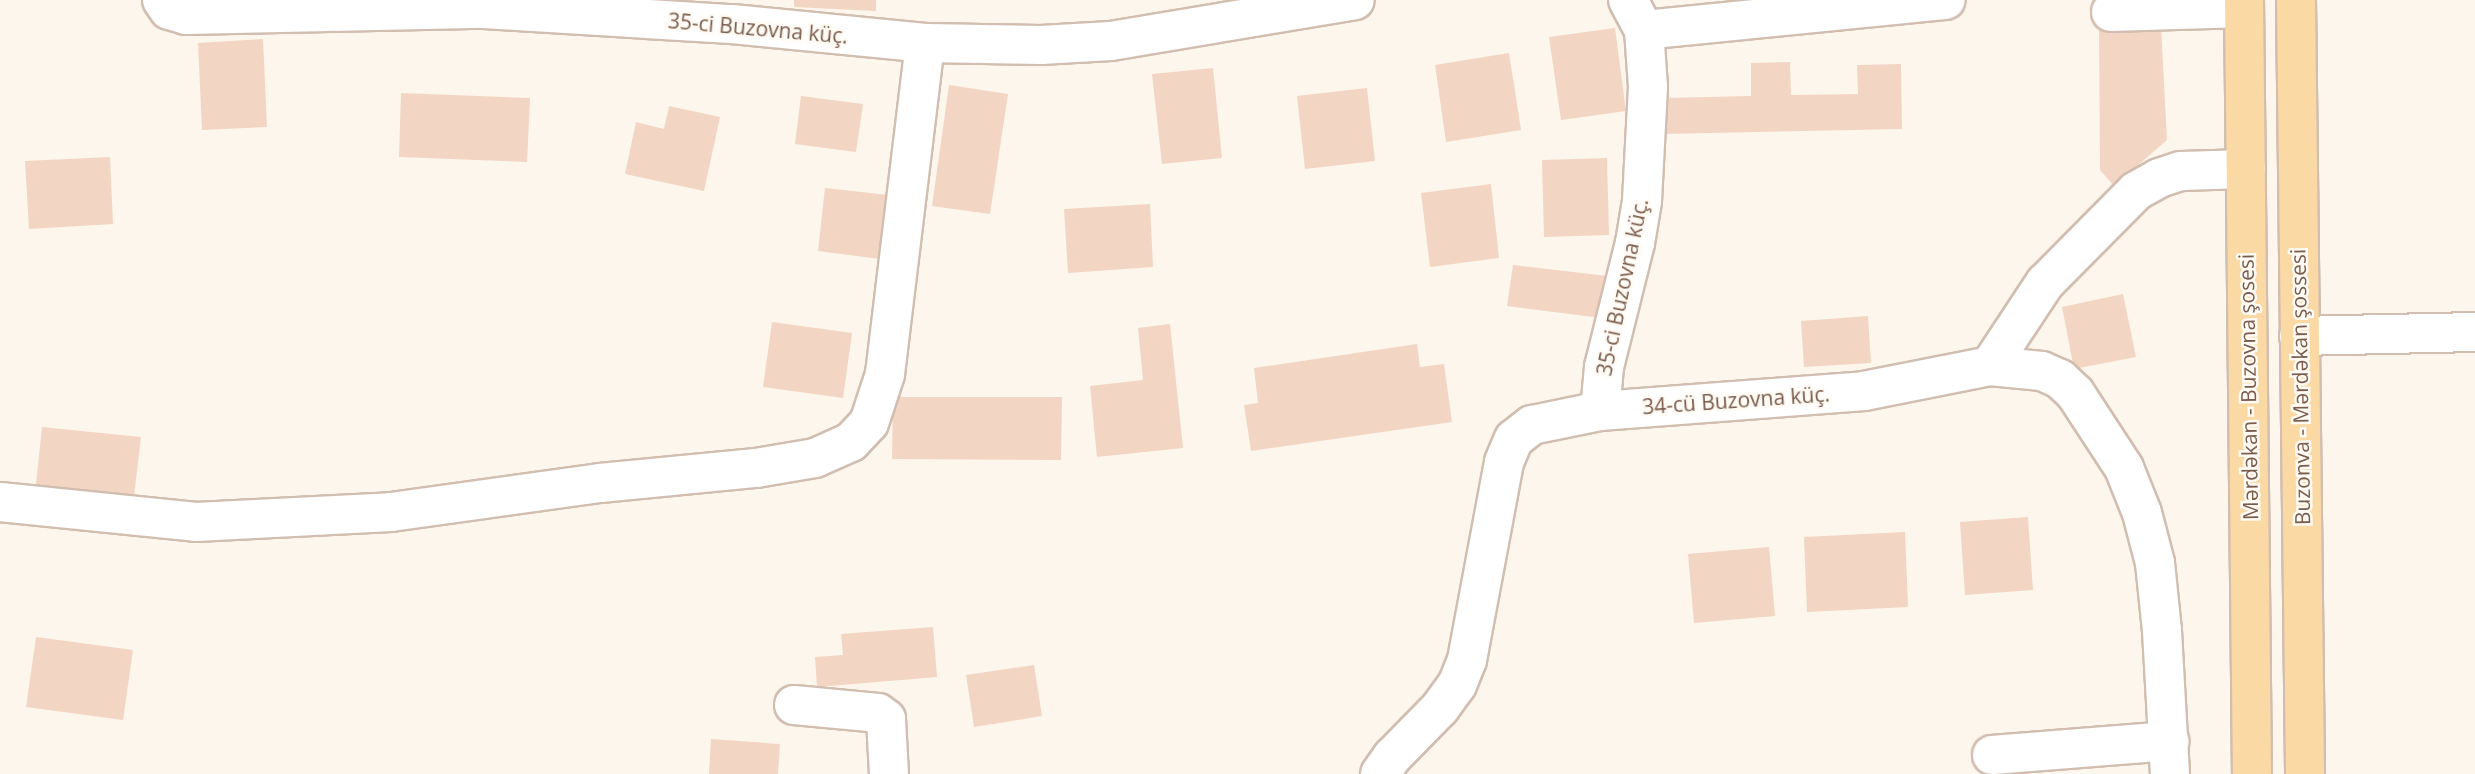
<!DOCTYPE html>
<html>
<head>
<meta charset="utf-8">
<style>
  body { margin:0 }
  #map { position:relative; width:2475px; height:774px; overflow:hidden; background:#fdf6ec; font-family:"Open Sans",sans-serif }
  div>[style] { position:absolute }
  .building>* { inset:0; background:#f3d5c3 }
  .roads { filter:drop-shadow(2px 0 #d1beb0) drop-shadow(-2px 0 #d1beb0) drop-shadow(0 2px #d1beb0) drop-shadow(0 -2px #d1beb0) }
  .minor>* { height:38px; margin:-19px; padding:0 19px; transform-origin:19px; border-radius:19px; background:#fff }
  .major>* { height:38px; margin:-19px; padding:0 19px; transform-origin:19px; border-radius:19px; background:#fbd9a5 }
  span { translate:-50% -50%; white-space:nowrap; text-align:center; line-height:1.15; -webkit-text-stroke:5px #fffaf3; paint-order:stroke }
  .street-label { font-size:21px; color:#7a5c4d }
</style>
</head>
<body>
<div id="map">
  <div class="building">
    <i style="clip-path:polygon(794px 0,876px 0,876px 11px,794px 7px)"></i>
    <i style="clip-path:polygon(2161px 27px,2167px 140px,2114px 186px,2100px 170px,2099px 29px)"></i>
    <i style="clip-path:polygon(1615px 28px,1626px 111px,1561px 120px,1549px 37px)"></i>
    <i style="clip-path:polygon(263px 39px,267px 127px,202px 130px,198px 43px)"></i>
    <i style="clip-path:polygon(1509px 53px,1521px 130px,1446px 142px,1435px 65px)"></i>
    <i style="clip-path:polygon(1790px 62px,1791px 95px,1858px 94px,1857px 65px,1901px 64px,1902px 129px,1663px 134px,1663px 98px,1751px 96px,1751px 63px)"></i>
    <i style="clip-path:polygon(1213px 68px,1222px 158px,1162px 164px,1152px 74px)"></i>
    <i style="clip-path:polygon(949px 85px,1008px 94px,990px 214px,932px 206px)"></i>
    <i style="clip-path:polygon(1367px 88px,1375px 161px,1305px 169px,1297px 96px)"></i>
    <i style="clip-path:polygon(401px 93px,530px 98px,527px 162px,399px 157px)"></i>
    <i style="clip-path:polygon(801px 96px,863px 104px,856px 152px,795px 144px)"></i>
    <i style="clip-path:polygon(669px 106px,720px 117px,704px 191px,625px 174px,636px 122px,664px 129px)"></i>
    <i style="clip-path:polygon(110px 157px,113px 224px,29px 229px,25px 161px)"></i>
    <i style="clip-path:polygon(1607px 158px,1609px 235px,1544px 237px,1542px 160px)"></i>
    <i style="clip-path:polygon(1491px 184px,1499px 258px,1430px 267px,1421px 193px)"></i>
    <i style="clip-path:polygon(825px 188px,888px 195px,880px 259px,818px 251px)"></i>
    <i style="clip-path:polygon(1150px 204px,1153px 267px,1068px 273px,1064px 209px)"></i>
    <i style="clip-path:polygon(1513px 265px,1607px 276px,1602px 318px,1507px 306px)"></i>
    <i style="clip-path:polygon(2123px 294px,2136px 357px,2074px 369px,2062px 307px)"></i>
    <i style="clip-path:polygon(1868px 316px,1871px 363px,1804px 367px,1801px 321px)"></i>
    <i style="clip-path:polygon(772px 322px,852px 333px,843px 398px,763px 387px)"></i>
    <i style="clip-path:polygon(1170px 324px,1183px 448px,1097px 457px,1090px 386px,1143px 380px,1138px 328px)"></i>
    <i style="clip-path:polygon(1417px 344px,1420px 367px,1444px 364px,1452px 422px,1251px 451px,1244px 405px,1258px 403px,1254px 368px)"></i>
    <i style="clip-path:polygon(893px 397px,1062px 397px,1061px 460px,892px 459px)"></i>
    <i style="clip-path:polygon(42px 427px,141px 437px,133px 505px,35px 494px)"></i>
    <i style="clip-path:polygon(2028px 517px,2033px 590px,1965px 595px,1960px 522px)"></i>
    <i style="clip-path:polygon(1905px 532px,1908px 607px,1807px 612px,1804px 537px)"></i>
    <i style="clip-path:polygon(1769px 547px,1775px 616px,1694px 623px,1688px 554px)"></i>
    <i style="clip-path:polygon(933px 627px,937px 677px,817px 687px,815px 657px,843px 655px,841px 634px)"></i>
    <i style="clip-path:polygon(36px 637px,133px 650px,123px 720px,26px 707px)"></i>
    <i style="clip-path:polygon(1034px 665px,1042px 716px,974px 727px,966px 675px)"></i>
    <i style="clip-path:polygon(711px 739px,780px 744px,778px 774px,709px 774px)"></i>
  </div>
  <div class="roads">
    <div class="minor">
      <i style="left:162px;top:0;width:12px;rotate:55deg"></i>
      <i style="left:169px;top:10px;width:18px;rotate:16deg"></i>
      <i style="left:186px;top:15px;width:298px;rotate:-1.2deg"></i>
      <i style="left:484px;top:9px;width:248px;rotate:3.5deg"></i>
      <i style="left:732px;top:24px;width:194px;rotate:5.6deg"></i>
      <i style="left:925px;top:43px;width:116px;rotate:1deg"></i>
      <i style="left:1041px;top:45px;width:70px;rotate:-3.3deg"></i>
      <i style="left:1111px;top:41px;width:247px;rotate:-9.5deg"></i>
      <i style="left:2111px;top:12px;width:133px;rotate:-1.7deg"></i>
      <i style="left:1644px;top:30px;width:303px;rotate:-5.7deg"></i>
      <i style="left:2299px;top:336px;width:176px;rotate:-1.3deg"></i>
      <i style="left:1990px;top:366px;width:52px;rotate:5.5deg"></i>
      <i style="left:2042px;top:371px;width:20px;rotate:24deg"></i>
      <i style="left:2060px;top:379px;width:21px;rotate:43deg"></i>
      <i style="left:2075px;top:393px;width:90px;rotate:56.8deg"></i>
      <i style="left:2124px;top:468px;width:48px;rotate:68.2deg"></i>
      <i style="left:2142px;top:513px;width:52px;rotate:75.4deg"></i>
      <i style="left:2155px;top:563px;width:68px;rotate:84.1deg"></i>
      <i style="left:2162px;top:631px;width:143px;rotate:86.8deg"></i>
      <i style="left:1600px;top:411px;width:44px;rotate:-84.8deg"></i>
      <i style="left:1604px;top:367px;width:128px;rotate:-76deg"></i>
      <i style="left:1635px;top:243px;width:43px;rotate:-80.5deg"></i>
      <i style="left:1642px;top:201px;width:114px;rotate:-87deg"></i>
      <i style="left:1648px;top:87px;width:57px;rotate:-94deg"></i>
      <i style="left:1644px;top:30px;width:34px;rotate:-118deg"></i>
      <i style="left:0;top:502px;width:197px;rotate:5.8deg"></i>
      <i style="left:196px;top:522px;width:195px;rotate:-2.9deg"></i>
      <i style="left:391px;top:512px;width:211px;rotate:-7.9deg"></i>
      <i style="left:600px;top:483px;width:157px;rotate:-5.5deg"></i>
      <i style="left:756px;top:468px;width:60px;rotate:-9.6deg"></i>
      <i style="left:815px;top:458px;width:39px;rotate:-24deg"></i>
      <i style="left:851px;top:442px;width:26px;rotate:-47deg"></i>
      <i style="left:869px;top:423px;width:52px;rotate:-71.9deg"></i>
      <i style="left:885px;top:374px;width:333px;rotate:-83.1deg"></i>
      <i style="left:794px;top:705px;width:84px;rotate:5.4deg"></i>
      <i style="left:878px;top:713px;width:10px;rotate:37deg"></i>
      <i style="left:886px;top:719px;width:55px;rotate:86.9deg"></i>
      <i style="left:1992px;top:755px;width:178px;rotate:-4.5deg"></i>
      <i style="left:1380px;top:774px;width:21px;rotate:-55deg"></i>
      <i style="left:1392px;top:757px;width:69px;rotate:-45.6deg"></i>
      <i style="left:1440px;top:708px;width:29px;rotate:-54deg"></i>
      <i style="left:1457px;top:685px;width:27px;rotate:-68deg"></i>
      <i style="left:1467px;top:660px;width:201px;rotate:-79.4deg"></i>
      <i style="left:1504px;top:462px;width:25px;rotate:-67deg"></i>
      <i style="left:1514px;top:439px;width:23px;rotate:-38deg"></i>
      <i style="left:1532px;top:425px;width:69px;rotate:-11.6deg"></i>
      <i style="left:1600px;top:411px;width:265px;rotate:-4.3deg"></i>
      <i style="left:1864px;top:391px;width:128px;rotate:-11.2deg"></i>
      <i style="left:1990px;top:366px;width:100px;rotate:-56.5deg"></i>
      <i style="left:2045px;top:283px;width:129px;rotate:-45.3deg"></i>
      <i style="left:2136px;top:191px;width:26px;rotate:-29deg"></i>
      <i style="left:2159px;top:178px;width:23px;rotate:-18deg"></i>
      <i style="left:2181px;top:171px;width:65px;rotate:-1.8deg"></i>
    </div>
    <div class="major">
      <i style="left:2244px;top:0;width:774px;rotate:89.41deg"></i>
      <i style="left:2296px;top:0;width:774px;rotate:89.33deg"></i>
    </div>
  </div>
  <div class="street-label">
    <span style="left:758px;top:28px;rotate:5deg">35-ci Buzovna küç.</span>
    <span style="left:1622px;top:287px;rotate:-78deg">35-ci Buzovna küç.</span>
    <span style="left:2248px;top:387px;rotate:-91deg">Mərdəkan - Buzovna şosesi</span>
    <span style="left:2300px;top:387px;rotate:-91deg">Buzonva - Mərdəkan şossesi</span>
    <span style="left:1736px;top:400px;rotate:-4deg">34-cü Buzovna küç.</span>
  </div>
</div>
</body>
</html>
